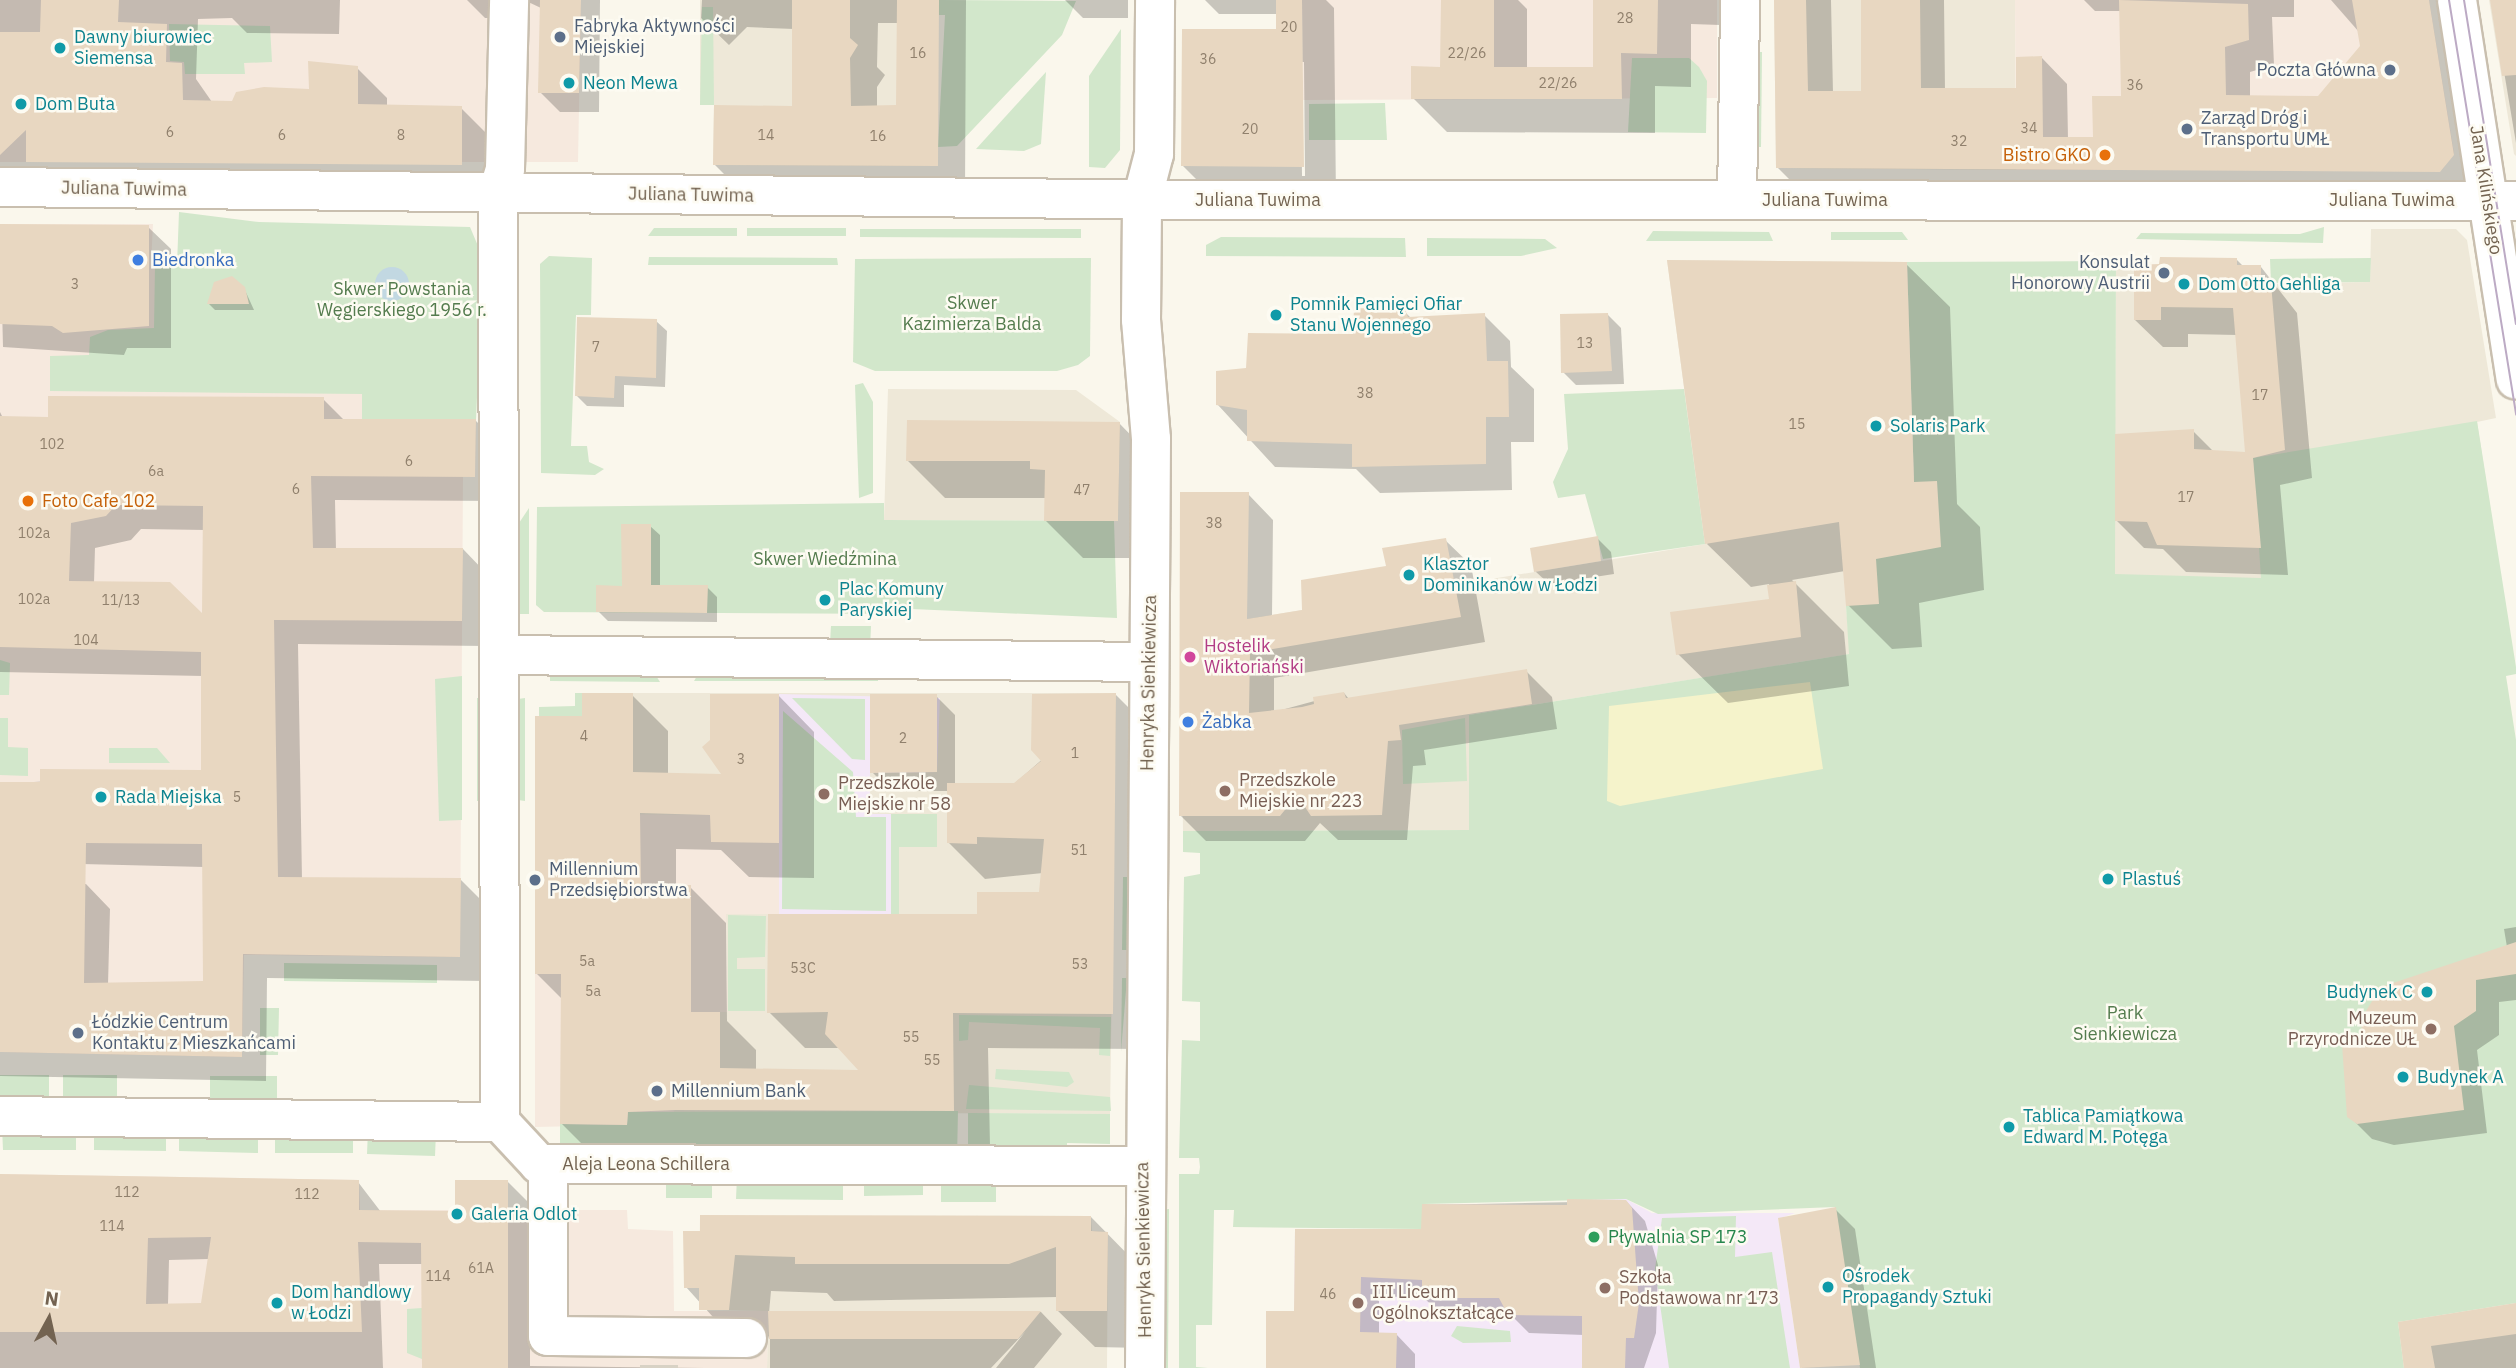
<!DOCTYPE html>
<html>
<head>
<meta charset="utf-8">
<style>
  body { margin:0 }
  #map { position:relative; width:2516px; height:1368px; overflow:hidden; background:#faf7ec; font-family:"IBM Plex Sans",sans-serif }
  div>[style] { position:absolute }
  .residential>* { inset:0; background:#eee8d8 }
  .commercial>* { inset:0; background:#f6e9de }
  .education>* { inset:0; background:#f4e8f7 }
  .green>* { inset:0; background:#d2e7cb }
  .sand>* { inset:0; background:#f5f3cb }
  .water>* { inset:0; background:#c2d8e2 }
  .round { border-radius:50% }
  .shadow>* { inset:0; background:#0003 }
  .building>* { inset:0; background:#e8d7c1 }
  .minor-tunnel>* { height:38px; margin-top:-19px; transform-origin:0; background:repeating-linear-gradient(90deg,#d8d2c5 0 38px,transparent 0 57px) }
  .roads { filter:drop-shadow(2px 0 #c9bfaf) drop-shadow(-2px 0 #c9bfaf) drop-shadow(0 2px #c9bfaf) drop-shadow(0 -2px #c9bfaf) }
  .minor>* { height:38px; margin:-19px; padding:0 19px; transform-origin:19px; border-radius:19px; background:#fff }
  .tram>* { height:2px; margin:-1px; padding:0 1px; transform-origin:1px; border-radius:1px; background:#bcaac4 }
  .dots>* { width:19px; height:19px; translate:-50% -50%; box-sizing:border-box; border:4px solid #fdfbf2; border-radius:50% }
  span { translate:-50% -50%; white-space:nowrap; text-align:center; line-height:1.15; -webkit-text-stroke:5px #fdfbf2; paint-order:stroke }
  .number-label { font-size:14px; color:#90806d }
  .number-label span { -webkit-text-stroke-width:0 }
  .service-label { font-size:18px; color:#4e5e75 }
  .left { translate:0 -50%; text-align:left }
  .right { translate:-100% -50%; text-align:right }
  .culture-label { font-size:18px; color:#0d838f }
  .food-label { font-size:18px; color:#c56008 }
  .street-label { font-size:18px; color:#736351 }
  .shop-label { font-size:18px; color:#366cbe }
  .park-label { font-size:18px; color:#547c4e }
  .hotel-label { font-size:18px; color:#b23c85 }
  .education-label { font-size:18px; color:#785e54 }
  .leisure-label { font-size:18px; color:#27864d }
  .north { position:absolute; left:14px; top:1284px; width:70px; height:70px; -webkit-text-stroke:5px #fdfbf2; paint-order:stroke; rotate:8deg; font-size:19px; font-weight:700; line-height:28px; text-align:center; color:#736351 }
  .north::after { content:''; display:block; margin:auto; width:24px; height:32px; background:#736351; clip-path:polygon(50% 0,100% 100%,50% 72%,0 100%) }
</style>
</head>
<body>
<div id="map">
  <div class="residential">
    <i style="clip-path:polygon(700px 0,938px 0,938px 166px,713px 165px,714px 105px,700px 105px)"></i>
    <i style="clip-path:polygon(1774px 0,2015px 0,2016px 170px,1776px 168px)"></i>
    <i style="clip-path:polygon(2489px 0,2516px 0,2516px 156px,2514px 154px)"></i>
    <i style="clip-path:polygon(2371px 229px,2456px 229px,2467px 240px,2496px 418px,2477px 422px,2516px 674px,2114px 574px,2116px 261px,2261px 284px,2370px 282px)"></i>
    <i style="clip-path:polygon(1667px 260px,1907px 262px,1914px 518px,1846px 606px,1850px 654px,1469px 715px,1470px 830px,1183px 831px,1180px 630px,1705px 544px)"></i>
    <i style="clip-path:polygon(888px 389px,1076px 390px,1120px 422px,1118px 521px,884px 520px)"></i>
    <i style="clip-path:polygon(582px 693px,1116px 693px,1110px 1114px,674px 1112px,676px 1067px,720px 1039px,720px 1012px,727px 1011px,726px 914px,535px 814px,535px 716px,582px 716px)"></i>
    <i style="clip-path:polygon(700px 1215px,1091px 1216px,1092px 1231px,1108px 1232px,1107px 1368px,767px 1368px,768px 1311px,699px 1310px)"></i>
    <i style="clip-path:polygon(2516px 1303px,2516px 1368px,2404px 1368px,2398px 1322px)"></i>
  </div>
  <div class="commercial">
    <i style="clip-path:polygon(0 0,581px 0,578px 162px,0 162px)"></i>
    <i style="clip-path:polygon(1302px 0,1717px 0,1717px 98px,1303px 100px)"></i>
    <i style="clip-path:polygon(2015px 0,2429px 0,2454px 153px,2442px 170px,2016px 170px)"></i>
    <i style="clip-path:polygon(0 224px,153px 224px,151px 265px,177px 266px,362px 394px,362px 419px,476px 419px,475px 477px,463px 477px,460px 957px,244px 955px,242px 1057px,0 1052px)"></i>
    <i style="clip-path:polygon(535px 814px,779px 815px,779px 914px,726px 914px,727px 1012px,720px 1012px,720px 1040px,683px 1039px,674px 1112px,628px 1112px,627px 1125px,535px 1127px)"></i>
    <i style="clip-path:polygon(0 1174px,359px 1180px,360px 1210px,627px 1210px,628px 1229px,673px 1231px,674px 1311px,768px 1311px,767px 1368px,0 1368px)"></i>
  </div>
  <div class="education">
    <i style="clip-path:polygon(779px 694px,940px 698px,937px 772px,870px 773px,870px 814px,891px 814px,891px 915px,779px 914px)"></i>
    <i style="clip-path:polygon(1567px 1199px,1626px 1199px,1652px 1213px,1795px 1213px,1778px 1219px,1800px 1368px,1266px 1368px,1266px 1311px,1294px 1311px,1295px 1229px,1422px 1229px,1422px 1204px,1567px 1205px)"></i>
  </div>
  <div class="green">
    <i style="clip-path:polygon(939px 0,1076px 1px,1062px 35px,957px 146px,938px 147px,945px 15px,939px 15px)"></i>
    <i style="clip-path:polygon(702px 7px,713px 7px,714px 105px,700px 105px)"></i>
    <i style="clip-path:polygon(169px 24px,270px 26px,272px 62px,244px 63px,245px 74px,185px 74px,184px 62px,170px 61px)"></i>
    <i style="clip-path:polygon(1121px 29px,1120px 150px,1105px 168px,1089px 167px,1089px 76px)"></i>
    <i style="clip-path:polygon(1754px 52px,1762px 52px,1761px 147px,1754px 147px)"></i>
    <i style="clip-path:polygon(1632px 58px,1689px 58px,1699px 67px,1707px 81px,1706px 133px,1628px 132px)"></i>
    <i style="clip-path:polygon(1046px 72px,1041px 144px,1024px 151px,976px 149px)"></i>
    <i style="clip-path:polygon(1385px 103px,1387px 140px,1309px 140px,1309px 104px)"></i>
    <i style="clip-path:polygon(179px 212px,259px 222px,470px 227px,478px 246px,478px 318px,490px 318px,490px 375px,478px 376px,476px 419px,362px 419px,362px 394px,50px 391px,50px 356px,89px 355px,90px 337px,108px 330px,154px 328px,155px 265px,177px 265px)"></i>
    <i style="clip-path:polygon(2324px 227px,2323px 243px,2136px 239px,2141px 233px,2300px 234px)"></i>
    <i style="clip-path:polygon(654px 228px,737px 228px,737px 236px,648px 236px)"></i>
    <i style="clip-path:polygon(747px 228px,846px 228px,846px 236px,747px 236px)"></i>
    <i style="clip-path:polygon(860px 229px,1081px 229px,1081px 238px,860px 237px)"></i>
    <i style="clip-path:polygon(1653px 231px,1769px 232px,1773px 241px,1646px 241px)"></i>
    <i style="clip-path:polygon(1831px 232px,1902px 232px,1908px 240px,1831px 240px)"></i>
    <i style="clip-path:polygon(1221px 237px,1405px 238px,1406px 257px,1206px 256px,1206px 245px)"></i>
    <i style="clip-path:polygon(1427px 238px,1545px 239px,1557px 248px,1521px 256px,1427px 256px)"></i>
    <i style="clip-path:polygon(549px 256px,592px 258px,591px 315px,576px 315px,571px 446px,587px 446px,589px 462px,604px 469px,595px 475px,541px 473px,540px 264px)"></i>
    <i style="clip-path:polygon(649px 257px,837px 258px,838px 265px,648px 265px)"></i>
    <i style="clip-path:polygon(1091px 258px,1090px 356px,1078px 365px,1057px 371px,875px 371px,853px 362px,855px 259px)"></i>
    <i style="clip-path:polygon(2371px 258px,2370px 282px,2271px 283px,2270px 259px)"></i>
    <i style="clip-path:polygon(2116px 261px,2115px 574px,2261px 578px,2253px 458px,2477px 421px,2516px 667px,2516px 674px,2506px 676px,2516px 740px,2516px 1303px,2398px 1322px,2404px 1368px,1860px 1368px,1835px 1207px,1658px 1214px,1626px 1199px,1423px 1204px,1422px 1229px,1233px 1227px,1234px 1210px,1214px 1210px,1212px 1325px,1196px 1325px,1196px 1367px,1208px 1368px,1179px 1368px,1179px 1174px,1199px 1174px,1200px 1167px,1199px 1158px,1179px 1158px,1182px 1040px,1200px 1041px,1200px 1002px,1182px 1001px,1184px 877px,1200px 874px,1200px 853px,1183px 852px,1183px 831px,1469px 830px,1469px 715px,1849px 654px,1846px 606px,1914px 482px,1907px 262px)"></i>
    <i style="clip-path:polygon(863px 383px,873px 402px,873px 493px,859px 498px,855px 385px)"></i>
    <i style="clip-path:polygon(1684px 389px,1705px 544px,1603px 559px,1585px 494px,1558px 498px,1553px 482px,1568px 449px,1564px 394px)"></i>
    <i style="clip-path:polygon(884px 503px,884px 520px,1114px 521px,1117px 618px,912px 609px,912px 614px,544px 612px,536px 605px,537px 507px)"></i>
    <i style="clip-path:polygon(529px 508px,529px 614px,518px 614px,519px 523px)"></i>
    <i style="clip-path:polygon(831px 626px,871px 626px,870px 649px,830px 643px)"></i>
    <i style="clip-path:polygon(0 660px,10px 663px,9px 695px,0 695px)"></i>
    <i style="clip-path:polygon(550px 671px,653px 671px,660px 682px,550px 681px)"></i>
    <i style="clip-path:polygon(700px 671px,878px 672px,878px 681px,694px 681px)"></i>
    <i style="clip-path:polygon(462px 676px,462px 820px,439px 821px,435px 679px)"></i>
    <i style="clip-path:polygon(575px 693px,582px 693px,582px 716px,539px 716px,539px 707px,575px 706px)"></i>
    <i style="clip-path:polygon(477px 698px,489px 698px,489px 801px,477px 801px)"></i>
    <i style="clip-path:polygon(525px 698px,525px 801px,518px 800px,518px 699px)"></i>
    <i style="clip-path:polygon(792px 698px,865px 699px,865px 760px,852px 759px)"></i>
    <i style="clip-path:polygon(783px 711px,853px 772px,856px 817px,886px 817px,886px 911px,782px 909px)"></i>
    <i style="clip-path:polygon(0 718px,8px 718px,8px 747px,28px 748px,28px 776px,0 775px)"></i>
    <i style="clip-path:polygon(1465px 718px,1467px 781px,1403px 784px,1402px 730px)"></i>
    <i style="clip-path:polygon(109px 748px,157px 748px,170px 763px,109px 763px)"></i>
    <i style="clip-path:polygon(891px 814px,937px 814px,937px 847px,899px 847px,899px 915px,891px 915px)"></i>
    <i style="clip-path:polygon(1123px 877px,1129px 877px,1128px 950px,1122px 950px)"></i>
    <i style="clip-path:polygon(728px 915px,766px 916px,765px 957px,737px 958px,737px 969px,765px 969px,765px 1011px,728px 1011px)"></i>
    <i style="clip-path:polygon(284px 963px,437px 965px,437px 983px,284px 981px)"></i>
    <i style="clip-path:polygon(1122px 978px,1127px 978px,1121px 1052px)"></i>
    <i style="clip-path:polygon(260px 1008px,279px 1008px,278px 1055px,260px 1055px)"></i>
    <i style="clip-path:polygon(959px 1015px,1111px 1017px,1110px 1056px,1099px 1055px,1100px 1028px,969px 1022px,968px 1040px,959px 1041px)"></i>
    <i style="clip-path:polygon(996px 1069px,1069px 1072px,1074px 1082px,1067px 1087px,995px 1079px)"></i>
    <i style="clip-path:polygon(0 1075px,49px 1075px,49px 1097px,0 1097px)"></i>
    <i style="clip-path:polygon(63px 1075px,117px 1075px,117px 1099px,63px 1099px)"></i>
    <i style="clip-path:polygon(210px 1076px,277px 1076px,277px 1101px,210px 1100px)"></i>
    <i style="clip-path:polygon(969px 1085px,1110px 1097px,1111px 1111px,966px 1109px)"></i>
    <i style="clip-path:polygon(958px 1111px,957px 1159px,560px 1156px,560px 1124px,627px 1125px,628px 1112px)"></i>
    <i style="clip-path:polygon(968px 1113px,1110px 1114px,1110px 1144px,1067px 1143px,1067px 1159px,968px 1159px)"></i>
    <i style="clip-path:polygon(2px 1127px,76px 1128px,76px 1150px,3px 1150px)"></i>
    <i style="clip-path:polygon(94px 1129px,166px 1129px,166px 1151px,94px 1150px)"></i>
    <i style="clip-path:polygon(179px 1129px,258px 1130px,258px 1153px,179px 1151px)"></i>
    <i style="clip-path:polygon(368px 1130px,436px 1132px,435px 1156px,367px 1154px)"></i>
    <i style="clip-path:polygon(275px 1131px,353px 1131px,353px 1153px,275px 1153px)"></i>
    <i style="clip-path:polygon(666px 1175px,712px 1176px,712px 1198px,666px 1198px)"></i>
    <i style="clip-path:polygon(737px 1176px,843px 1177px,843px 1200px,736px 1199px)"></i>
    <i style="clip-path:polygon(941px 1178px,996px 1179px,996px 1202px,941px 1202px)"></i>
    <i style="clip-path:polygon(864px 1184px,923px 1184px,923px 1195px,864px 1196px)"></i>
    <i style="clip-path:polygon(1169px 1209px,1168px 1368px,1162px 1368px,1159px 1210px)"></i>
    <i style="clip-path:polygon(1736px 1216px,1735px 1257px,1772px 1252px,1790px 1368px,1669px 1368px,1655px 1269px,1662px 1218px)"></i>
    <i style="clip-path:polygon(422px 1308px,422px 1359px,407px 1353px,407px 1309px)"></i>
    <i style="clip-path:polygon(1457px 1326px,1510px 1331px,1511px 1342px,1463px 1343px,1451px 1336px)"></i>
  </div>
  <div class="sand">
    <i style="clip-path:polygon(1810px 682px,1823px 769px,1620px 806px,1607px 801px,1609px 706px)"></i>
  </div>
  <div class="water">
    <i class="round" style="left:375px;top:267px;width:34px;height:34px"></i>
  </div>
  <div class="shadow">
    <i style="clip-path:polygon(0 0,340px 0,339px 34px,247px 33px,232px 18px,198px 19px,196px 79px,212px 102px,233px 102px,311px 90px,357px 68px,387px 98px,387px 106px,461px 108px,491px 138px,491px 194px,0 192px)"></i>
    <i style="clip-path:polygon(467px 0,519px 0,507px 18px,485px 18px)"></i>
    <i style="clip-path:polygon(524px 0,600px 0,599px 112px,560px 112px,540px 92px,541px 8px)"></i>
    <i style="clip-path:polygon(evenodd,702px 0,966px 0,965px 193px,743px 193px,715px 165px,793px 108px,794px 29px,747px 27px,729px 45px,701px 18px,702px 0,878px 23px,899px 23px,898px 107px,877px 107px,877px 87px,885px 75px,877px 67px,878px 23px)"></i>
    <i style="clip-path:polygon(1065px 0,1128px 0,1128px 18px,1083px 18px)"></i>
    <i style="clip-path:polygon(evenodd,1205px 0,1326px 0,1334px 8px,1336px 200px,1216px 199px,1183px 166px,1277px 31px,1277px 14px,1219px 14px,1205px 0,1301px 62px,1304px 62px,1305px 176px,1302px 176px,1301px 62px)"></i>
    <i style="clip-path:polygon(1443px 0,1518px 0,1527px 9px,1527px 69px,1595px 69px,1594px 0,1720px 0,1720px 25px,1691px 24px,1691px 87px,1655px 86px,1655px 133px,1447px 132px,1413px 98px,1442px 68px)"></i>
    <i style="clip-path:polygon(1776px 0,1831px 0,1833px 93px,1863px 93px,1863px 0,1944px 0,1945px 90px,2018px 90px,2042px 58px,2067px 84px,2068px 139px,2095px 139px,2122px 97px,2121px 11px,2095px 11px,2084px 0,2294px 0,2294px 17px,2272px 17px,2274px 65px,2250px 72px,2250px 97px,2319px 97px,2362px 46px,2359px 32px,2331px 0,2450px 0,2479px 182px,1803px 193px,1777px 167px)"></i>
    <i style="clip-path:polygon(2492px 0,2516px 0,2516px 143px)"></i>
    <i style="clip-path:polygon(0 226px,148px 227px,171px 249px,171px 348px,127px 348px,124px 355px,3px 347px)"></i>
    <i style="clip-path:polygon(2236px 259px,2244px 267px,2261px 267px,2297px 313px,2312px 478px,2280px 485px,2288px 575px,2186px 572px,2163px 549px,2144px 548px,2117px 521px,2193px 431px,2214px 452px,2246px 454px,2237px 335px,2188px 334px,2188px 347px,2163px 347px,2135px 320px)"></i>
    <i style="clip-path:polygon(1906px 264px,1950px 307px,1957px 504px,1980px 527px,1984px 590px,1919px 603px,1922px 647px,1892px 649px,1848px 605px,1845px 571px,1792px 580px,1844px 632px,1849px 686px,1728px 703px,1678px 654px,1771px 601px,1769px 584px,1751px 587px,1707px 544px)"></i>
    <i style="clip-path:polygon(244px 288px,254px 310px,215px 310px,209px 304px)"></i>
    <i style="clip-path:polygon(1405px 312px,1412px 319px,1484px 315px,1510px 341px,1511px 367px,1534px 389px,1534px 442px,1511px 442px,1512px 490px,1380px 493px,1356px 469px,1275px 467px,1218px 405px,1248px 370px,1355px 336px)"></i>
    <i style="clip-path:polygon(1608px 315px,1621px 328px,1624px 384px,1576px 385px,1563px 372px)"></i>
    <i style="clip-path:polygon(656px 321px,667px 331px,665px 387px,624px 385px,624px 407px,587px 406px,577px 396px)"></i>
    <i style="clip-path:polygon(evenodd,323px 399px,345px 421px,476px 421px,501px 446px,499px 501px,335px 500px,336px 550px,463px 549px,487px 574px,486px 646px,298px 644px,302px 879px,460px 879px,485px 904px,485px 981px,267px 978px,266px 1081px,0 1076px,0 884px,86px 884px,110px 909px,108px 985px,205px 983px,204px 867px,0 862px,0 784px,203px 772px,203px 676px,0 672px,0 412px,3px 418px,50px 419px,323px 399px,141px 529px,205px 530px,204px 617px,94px 583px,95px 548px,131px 540px,141px 529px)"></i>
    <i style="clip-path:polygon(1119px 423px,1156px 461px,1155px 558px,1083px 558px,1046px 521px,1046px 498px,945px 498px,907px 460px)"></i>
    <i style="clip-path:polygon(1248px 494px,1273px 520px,1272px 617px,1303px 612px,1445px 540px,1471px 565px,1485px 642px,1274px 678px,1274px 712px,1344px 693px,1349px 699px,1526px 671px,1552px 697px,1557px 729px,1424px 750px,1426px 765px,1413px 766px,1407px 840px,1338px 840px,1320px 823px,1305px 841px,1206px 841px,1180px 815px)"></i>
    <i style="clip-path:polygon(650px 526px,660px 535px,660px 587px,707px 587px,717px 597px,717px 622px,608px 621px,598px 611px,624px 587px)"></i>
    <i style="clip-path:polygon(1597px 538px,1611px 552px,1614px 574px,1549px 584px,1535px 571px)"></i>
    <i style="clip-path:polygon(632px 695px,668px 731px,668px 775px,724px 776px,778px 695px,814px 732px,814px 878px,749px 877px,721px 850px,676px 849px,676px 887px,690px 887px,726px 923px,727px 1021px,756px 1050px,756px 1070px,862px 1071px,840px 1048px,805px 1048px,769px 1012px,1041px 894px,1043px 873px,985px 879px,949px 843px,949px 791px,891px 791px,872px 772px,936px 696px,955px 715px,955px 785px,1014px 784px,1116px 695px,1152px 731px,1148px 1049px,988px 1048px,990px 1146px,663px 1147px,598px 1160px,562px 1124px,562px 999px,537px 974px,584px 718px)"></i>
    <i style="clip-path:polygon(2516px 927px,2516px 1000px,2499px 1002px,2499px 1035px,2477px 1050px,2487px 1133px,2394px 1145px,2372px 1139px,2349px 1116px,2361px 1043px,2507px 947px,2504px 929px)"></i>
    <i style="clip-path:polygon(evenodd,0 1176px,358px 1182px,381px 1212px,457px 1213px,507px 1181px,530px 1204px,530px 1366px,706px 1368px,424px 1368px,423px 1264px,379px 1264px,383px 1368px,0 1368px,0 1176px,209px 1259px,202px 1305px,168px 1305px,169px 1260px,209px 1259px)"></i>
    <i style="clip-path:polygon(1626px 1201px,1645px 1221px,1658px 1265px,1656px 1333px,1644px 1368px,1583px 1368px,1584px 1335px,1529px 1333px,1512px 1316px,1443px 1316px,1424px 1298px,1379px 1296px,1379px 1334px,1396px 1334px,1415px 1354px,1415px 1368px,1267px 1368px,1296px 1313px,1423px 1231px,1424px 1205px)"></i>
    <i style="clip-path:polygon(1835px 1209px,1855px 1229px,1876px 1368px,1802px 1368px,1780px 1220px)"></i>
    <i style="clip-path:polygon(1091px 1217px,1144px 1271px,1144px 1348px,1095px 1347px,1057px 1310px,1058px 1297px,834px 1301px,827px 1293px,771px 1291px,769px 1313px,1041px 1312px,1062px 1334px,1034px 1368px,996px 1368px,1025px 1332px,991px 1368px,770px 1368px,770px 1332px,766px 1346px,739px 1346px,686px 1287px,685px 1233px)"></i>
    <i style="clip-path:polygon(2516px 1305px,2516px 1368px,2405px 1368px,2400px 1323px)"></i>
  </div>
  <div class="building">
    <i style="clip-path:polygon(41px 0,119px 0,118px 22px,167px 24px,166px 62px,182px 63px,183px 100px,232px 101px,236px 92px,264px 87px,309px 89px,308px 61px,358px 66px,358px 104px,462px 106px,462px 165px,26px 162px,26px 130px,0 155px,0 32px,40px 32px)"></i>
    <i style="clip-path:polygon(540px 0,581px 0,579px 93px,538px 93px)"></i>
    <i style="clip-path:polygon(792px 0,850px 0,850px 38px,858px 45px,850px 58px,851px 106px,896px 105px,897px 0,939px 0,938px 166px,713px 165px,714px 105px,792px 106px)"></i>
    <i style="clip-path:polygon(1276px 0,1302px 0,1304px 167px,1181px 166px,1182px 29px,1276px 29px)"></i>
    <i style="clip-path:polygon(1441px 0,1494px 0,1494px 67px,1593px 67px,1593px 0,1658px 0,1657px 54px,1621px 53px,1622px 99px,1411px 99px,1411px 66px,1440px 67px)"></i>
    <i style="clip-path:polygon(1774px 0,1806px 0,1808px 91px,1861px 91px,1861px 0,1920px 0,1921px 88px,2016px 88px,2016px 57px,2042px 56px,2043px 137px,2093px 137px,2092px 96px,2121px 96px,2119px 0,2248px 4px,2249px 40px,2225px 47px,2226px 95px,2318px 96px,2360px 46px,2352px 0,2429px 0,2454px 155px,2440px 172px,1776px 168px)"></i>
    <i style="clip-path:polygon(2490px 0,2516px 0,2516px 75px,2502px 76px)"></i>
    <i style="clip-path:polygon(0 224px,149px 225px,149px 326px,63px 333px,52px 326px,0 324px)"></i>
    <i style="clip-path:polygon(2160px 257px,2237px 258px,2237px 265px,2261px 265px,2261px 284px,2271px 283px,2285px 450px,2253px 458px,2261px 548px,2157px 545px,2147px 522px,2115px 521px,2115px 434px,2194px 429px,2194px 449px,2245px 452px,2233px 308px,2161px 307px,2161px 320px,2134px 320px,2134px 265px,2159px 264px)"></i>
    <i style="clip-path:polygon(1667px 260px,1907px 262px,1914px 482px,1937px 481px,1941px 547px,1876px 559px,1879px 604px,1846px 606px,1839px 522px,1705px 544px)"></i>
    <i style="clip-path:polygon(232px 276px,245px 287px,249px 304px,207px 304px,214px 282px)"></i>
    <i style="clip-path:polygon(1354px 308px,1405px 310px,1408px 317px,1485px 313px,1487px 361px,1508px 361px,1509px 417px,1486px 417px,1486px 464px,1352px 467px,1352px 444px,1247px 441px,1247px 410px,1216px 405px,1216px 371px,1246px 368px,1248px 333px,1353px 334px)"></i>
    <i style="clip-path:polygon(1608px 313px,1612px 371px,1561px 373px,1560px 314px)"></i>
    <i style="clip-path:polygon(577px 317px,657px 319px,656px 378px,615px 376px,614px 398px,575px 396px)"></i>
    <i style="clip-path:polygon(evenodd,48px 396px,324px 397px,324px 419px,476px 419px,475px 477px,311px 476px,313px 548px,463px 548px,462px 621px,274px 620px,278px 877px,461px 878px,460px 957px,243px 954px,242px 1057px,0 1052px,0 782px,40px 782px,40px 769px,201px 770px,201px 652px,0 647px,0 416px,48px 417px,48px 396px,116px 505px,203px 506px,202px 613px,170px 582px,69px 581px,71px 523px,106px 516px,116px 505px,48px 396px,86px 843px,202px 844px,203px 981px,84px 983px,86px 843px)"></i>
    <i style="clip-path:polygon(907px 420px,1120px 422px,1118px 521px,1044px 521px,1045px 470px,1030px 469px,1030px 461px,906px 461px)"></i>
    <i style="clip-path:polygon(1180px 492px,1249px 492px,1247px 619px,1302px 610px,1301px 580px,1386px 566px,1382px 548px,1446px 538px,1461px 617px,1250px 653px,1249px 713px,1302px 707px,1314px 704px,1313px 697px,1344px 692px,1346px 698px,1527px 669px,1532px 704px,1399px 725px,1401px 740px,1388px 741px,1382px 815px,1311px 816px,1297px 795px,1280px 816px,1179px 816px)"></i>
    <i style="clip-path:polygon(621px 524px,651px 524px,651px 585px,708px 585px,707px 613px,596px 612px,596px 585px,622px 586px)"></i>
    <i style="clip-path:polygon(1598px 536px,1601px 561px,1534px 572px,1530px 548px)"></i>
    <i style="clip-path:polygon(1796px 581px,1801px 637px,1676px 655px,1670px 612px,1769px 599px,1767px 585px)"></i>
    <i style="clip-path:polygon(582px 693px,633px 693px,633px 772px,721px 774px,702px 747px,710px 740px,710px 694px,779px 694px,779px 843px,711px 842px,710px 815px,640px 813px,641px 886px,691px 885px,691px 1012px,720px 1012px,720px 1068px,858px 1070px,825px 1034px,828px 1012px,767px 1013px,768px 914px,977px 914px,977px 892px,1039px 892px,1044px 839px,977px 837px,977px 844px,947px 843px,947px 783px,1014px 783px,1041px 761px,1031px 750px,1032px 694px,1116px 693px,1113px 1014px,953px 1013px,954px 1111px,674px 1110px,628px 1112px,627px 1125px,560px 1124px,561px 974px,535px 974px,535px 716px,582px 716px)"></i>
    <i style="clip-path:polygon(870px 694px,937px 694px,937px 772px,870px 773px)"></i>
    <i style="clip-path:polygon(2516px 942px,2516px 974px,2476px 980px,2476px 1011px,2454px 1026px,2464px 1110px,2357px 1124px,2347px 1117px,2342px 1044px,2359px 1041px,2364px 1014px,2381px 987px)"></i>
    <i style="clip-path:polygon(evenodd,0 1174px,359px 1180px,359px 1210px,455px 1211px,455px 1180px,508px 1180px,508px 1368px,422px 1368px,421px 1243px,358px 1242px,362px 1332px,0 1332px,0 1174px,211px 1237px,201px 1303px,146px 1304px,148px 1238px,211px 1237px)"></i>
    <i style="clip-path:polygon(1567px 1199px,1626px 1200px,1632px 1208px,1639px 1303px,1634px 1338px,1626px 1338px,1625px 1368px,1582px 1368px,1582px 1316px,1508px 1315px,1499px 1298px,1422px 1298px,1422px 1280px,1361px 1277px,1360px 1332px,1397px 1333px,1396px 1368px,1266px 1368px,1266px 1311px,1294px 1311px,1295px 1229px,1421px 1229px,1422px 1204px,1567px 1205px)"></i>
    <i style="clip-path:polygon(1836px 1207px,1860px 1365px,1800px 1368px,1778px 1218px)"></i>
    <i style="clip-path:polygon(700px 1215px,1091px 1216px,1091px 1231px,1108px 1232px,1107px 1311px,1056px 1311px,1056px 1247px,1009px 1264px,795px 1264px,795px 1257px,735px 1255px,729px 1310px,699px 1310px,699px 1288px,684px 1288px,683px 1231px,700px 1231px)"></i>
    <i style="clip-path:polygon(2516px 1303px,2516px 1334px,2431px 1346px,2435px 1368px,2404px 1368px,2398px 1322px)"></i>
    <i style="clip-path:polygon(768px 1311px,1041px 1311px,1018px 1339px,769px 1339px)"></i>
  </div>
  <div class="minor-tunnel">
    <i style="left:659px;top:1368px;width:3px;rotate:-90deg"></i>
  </div>
  <div class="roads">
    <div class="minor">
      <i style="left:2457px;top:0;width:384px;rotate:81.2deg"></i>
      <i style="left:0;top:187px;width:1191px;rotate:0.63deg"></i>
      <i style="left:1191px;top:200px;width:1325px;rotate:0.04deg"></i>
      <i style="left:1737px;top:200px;width:200px;rotate:-89.1deg"></i>
      <i style="left:502px;top:655px;width:647px;rotate:0.62deg"></i>
      <i style="left:0;top:1116px;width:500px;rotate:0.69deg"></i>
      <i style="left:500px;top:1122px;width:57px;rotate:47.1deg"></i>
      <i style="left:539px;top:1164px;width:604px;rotate:0.19deg"></i>
      <i style="left:500px;top:1122px;width:930px;rotate:-90.12deg"></i>
      <i style="left:498px;top:192px;width:24px;rotate:-73deg"></i>
      <i style="left:505px;top:169px;width:169px;rotate:-88.6deg"></i>
      <i style="left:548px;top:1164px;width:172px;rotate:90deg"></i>
      <i style="left:548px;top:1336px;width:199px;rotate:0.6deg"></i>
      <i style="left:1145px;top:1368px;width:929px;rotate:-89.63deg"></i>
      <i style="left:1151px;top:439px;width:119px;rotate:-94.8deg"></i>
      <i style="left:1141px;top:320px;width:120px;rotate:-89.5deg"></i>
      <i style="left:1142px;top:200px;width:48px;rotate:-75.4deg"></i>
      <i style="left:1154px;top:154px;width:154px;rotate:-89.6deg"></i>
    </div>
  </div>
  <div class="tram">
    <i style="left:2449px;top:0;width:420px;rotate:80.8deg"></i>
    <i style="left:2464px;top:0;width:328px;rotate:80.9deg"></i>
  </div>
  <div class="dots">
    <i style="left:560px;top:37px;background:#5c6f8a"></i>
    <i style="left:60px;top:48px;background:#0f9aa8"></i>
    <i style="left:2390px;top:70px;background:#5c6f8a"></i>
    <i style="left:569px;top:83px;background:#0f9aa8"></i>
    <i style="left:21px;top:104px;background:#0f9aa8"></i>
    <i style="left:2187px;top:129px;background:#5c6f8a"></i>
    <i style="left:2105px;top:155px;background:#e8710a"></i>
    <i style="left:138px;top:260px;background:#3f7fe0"></i>
    <i style="left:2164px;top:273px;background:#5c6f8a"></i>
    <i style="left:2184px;top:284px;background:#0f9aa8"></i>
    <i style="left:1276px;top:315px;background:#0f9aa8"></i>
    <i style="left:1876px;top:426px;background:#0f9aa8"></i>
    <i style="left:28px;top:501px;background:#e8710a"></i>
    <i style="left:1409px;top:575px;background:#0f9aa8"></i>
    <i style="left:825px;top:600px;background:#0f9aa8"></i>
    <i style="left:1190px;top:657px;background:#d1479c"></i>
    <i style="left:1188px;top:722px;background:#3f7fe0"></i>
    <i style="left:1225px;top:791px;background:#8d6e63"></i>
    <i style="left:824px;top:794px;background:#8d6e63"></i>
    <i style="left:101px;top:797px;background:#0f9aa8"></i>
    <i style="left:2108px;top:879px;background:#0f9aa8"></i>
    <i style="left:535px;top:880px;background:#5c6f8a"></i>
    <i style="left:2427px;top:992px;background:#0f9aa8"></i>
    <i style="left:2431px;top:1029px;background:#8d6e63"></i>
    <i style="left:78px;top:1033px;background:#5c6f8a"></i>
    <i style="left:2403px;top:1077px;background:#0f9aa8"></i>
    <i style="left:657px;top:1091px;background:#5c6f8a"></i>
    <i style="left:2009px;top:1127px;background:#0f9aa8"></i>
    <i style="left:457px;top:1214px;background:#0f9aa8"></i>
    <i style="left:1594px;top:1237px;background:#2e9e5b"></i>
    <i style="left:1828px;top:1287px;background:#0f9aa8"></i>
    <i style="left:1605px;top:1288px;background:#8d6e63"></i>
    <i style="left:277px;top:1303px;background:#0f9aa8"></i>
    <i style="left:1358px;top:1303px;background:#8d6e63"></i>
  </div>
  <div class="number-label">
    <span style="left:1625px;top:18px">28</span>
    <span style="left:1289px;top:27px">20</span>
    <span style="left:918px;top:53px">16</span>
    <span style="left:1467px;top:53px">22/26</span>
    <span style="left:1208px;top:59px">36</span>
    <span style="left:1558px;top:83px">22/26</span>
    <span style="left:2135px;top:85px">36</span>
    <span style="left:2029px;top:128px">34</span>
    <span style="left:1250px;top:129px">20</span>
    <span style="left:170px;top:132px">6</span>
    <span style="left:282px;top:135px">6</span>
    <span style="left:401px;top:135px">8</span>
    <span style="left:766px;top:135px">14</span>
    <span style="left:878px;top:136px">16</span>
    <span style="left:1959px;top:141px">32</span>
    <span style="left:75px;top:284px">3</span>
    <span style="left:1585px;top:343px">13</span>
    <span style="left:596px;top:347px">7</span>
    <span style="left:1365px;top:393px">38</span>
    <span style="left:2260px;top:395px">17</span>
    <span style="left:1797px;top:424px">15</span>
    <span style="left:52px;top:444px">102</span>
    <span style="left:409px;top:461px">6</span>
    <span style="left:156px;top:471px">6a</span>
    <span style="left:296px;top:489px">6</span>
    <span style="left:1082px;top:490px">47</span>
    <span style="left:2186px;top:497px">17</span>
    <span style="left:1214px;top:523px">38</span>
    <span style="left:34px;top:533px">102a</span>
    <span style="left:34px;top:599px">102a</span>
    <span style="left:121px;top:600px">11/13</span>
    <span style="left:86px;top:640px">104</span>
    <span style="left:584px;top:736px">4</span>
    <span style="left:903px;top:738px">2</span>
    <span style="left:1075px;top:753px">1</span>
    <span style="left:741px;top:759px">3</span>
    <span style="left:237px;top:797px">5</span>
    <span style="left:1079px;top:850px">51</span>
    <span style="left:587px;top:961px">5a</span>
    <span style="left:1080px;top:964px">53</span>
    <span style="left:803px;top:968px">53C</span>
    <span style="left:593px;top:991px">5a</span>
    <span style="left:911px;top:1037px">55</span>
    <span style="left:932px;top:1060px">55</span>
    <span style="left:127px;top:1192px">112</span>
    <span style="left:307px;top:1194px">112</span>
    <span style="left:112px;top:1226px">114</span>
    <span style="left:481px;top:1268px">61A</span>
    <span style="left:438px;top:1276px">114</span>
    <span style="left:1328px;top:1294px">46</span>
  </div>
  <div class="service-label">
    <span class="left" style="left:574px;top:37px">Fabryka Aktywności<br>Miejskiej</span>
    <span class="right" style="left:2376px;top:70px">Poczta Główna</span>
    <span class="left" style="left:2201px;top:129px">Zarząd Dróg i<br>Transportu UMŁ</span>
    <span class="right" style="left:2150px;top:273px">Konsulat<br>Honorowy Austrii</span>
    <span class="left" style="left:549px;top:880px">Millennium<br>Przedsiębiorstwa</span>
    <span class="left" style="left:92px;top:1033px">Łódzkie Centrum<br>Kontaktu z Mieszkańcami</span>
    <span class="left" style="left:671px;top:1091px">Millennium Bank</span>
  </div>
  <div class="culture-label">
    <span class="left" style="left:74px;top:48px">Dawny biurowiec<br>Siemensa</span>
    <span class="left" style="left:583px;top:83px">Neon Mewa</span>
    <span class="left" style="left:35px;top:104px">Dom Buta</span>
    <span class="left" style="left:2198px;top:284px">Dom Otto Gehliga</span>
    <span class="left" style="left:1290px;top:315px">Pomnik Pamięci Ofiar<br>Stanu Wojennego</span>
    <span class="left" style="left:1890px;top:426px">Solaris Park</span>
    <span class="left" style="left:1423px;top:575px">Klasztor<br>Dominikanów w Łodzi</span>
    <span class="left" style="left:839px;top:600px">Plac Komuny<br>Paryskiej</span>
    <span class="left" style="left:115px;top:797px">Rada Miejska</span>
    <span class="left" style="left:2122px;top:879px">Plastuś</span>
    <span class="right" style="left:2413px;top:992px">Budynek C</span>
    <span class="left" style="left:2417px;top:1077px">Budynek A</span>
    <span class="left" style="left:2023px;top:1127px">Tablica Pamiątkowa<br>Edward M. Potęga</span>
    <span class="left" style="left:471px;top:1214px">Galeria Odlot</span>
    <span class="left" style="left:1842px;top:1287px">Ośrodek<br>Propagandy Sztuki</span>
    <span class="left" style="left:291px;top:1303px">Dom handlowy<br>w Łodzi</span>
  </div>
  <div class="food-label">
    <span class="right" style="left:2091px;top:155px">Bistro GKO</span>
    <span class="left" style="left:42px;top:501px">Foto Cafe 102</span>
  </div>
  <div class="street-label">
    <span style="left:124px;top:189px;rotate:1deg">Juliana Tuwima</span>
    <span style="left:2486px;top:190px;rotate:81deg">Jana Kilińskiego</span>
    <span style="left:691px;top:195px;rotate:1deg">Juliana Tuwima</span>
    <span style="left:1258px;top:200px">Juliana Tuwima</span>
    <span style="left:1825px;top:200px">Juliana Tuwima</span>
    <span style="left:2392px;top:200px">Juliana Tuwima</span>
    <span style="left:1149px;top:683px;rotate:-89deg">Henryka Sienkiewicza</span>
    <span style="left:646px;top:1164px">Aleja Leona Schillera</span>
    <span style="left:1144px;top:1250px;rotate:-91deg">Henryka Sienkiewicza</span>
  </div>
  <div class="shop-label">
    <span class="left" style="left:152px;top:260px">Biedronka</span>
    <span class="left" style="left:1202px;top:722px">Żabka</span>
  </div>
  <div class="park-label">
    <span style="left:402px;top:300px">Skwer Powstania<br>Węgierskiego 1956 r.</span>
    <span style="left:972px;top:314px">Skwer<br>Kazimierza Balda</span>
    <span style="left:825px;top:559px">Skwer Wiedźmina</span>
    <span style="left:2125px;top:1024px">Park<br>Sienkiewicza</span>
  </div>
  <div class="hotel-label">
    <span class="left" style="left:1204px;top:657px">Hostelik<br>Wiktoriański</span>
  </div>
  <div class="education-label">
    <span class="left" style="left:1239px;top:791px">Przedszkole<br>Miejskie nr 223</span>
    <span class="left" style="left:838px;top:794px">Przedszkole<br>Miejskie nr 58</span>
    <span class="right" style="left:2417px;top:1029px">Muzeum<br>Przyrodnicze UŁ</span>
    <span class="left" style="left:1619px;top:1288px">Szkoła<br>Podstawowa nr 173</span>
    <span class="left" style="left:1372px;top:1303px">III Liceum<br>Ogólnokształcące</span>
  </div>
  <div class="leisure-label">
    <span class="left" style="left:1608px;top:1237px">Pływalnia SP 173</span>
  </div>
  <div class="north">N</div>
</div>
</body>
</html>
